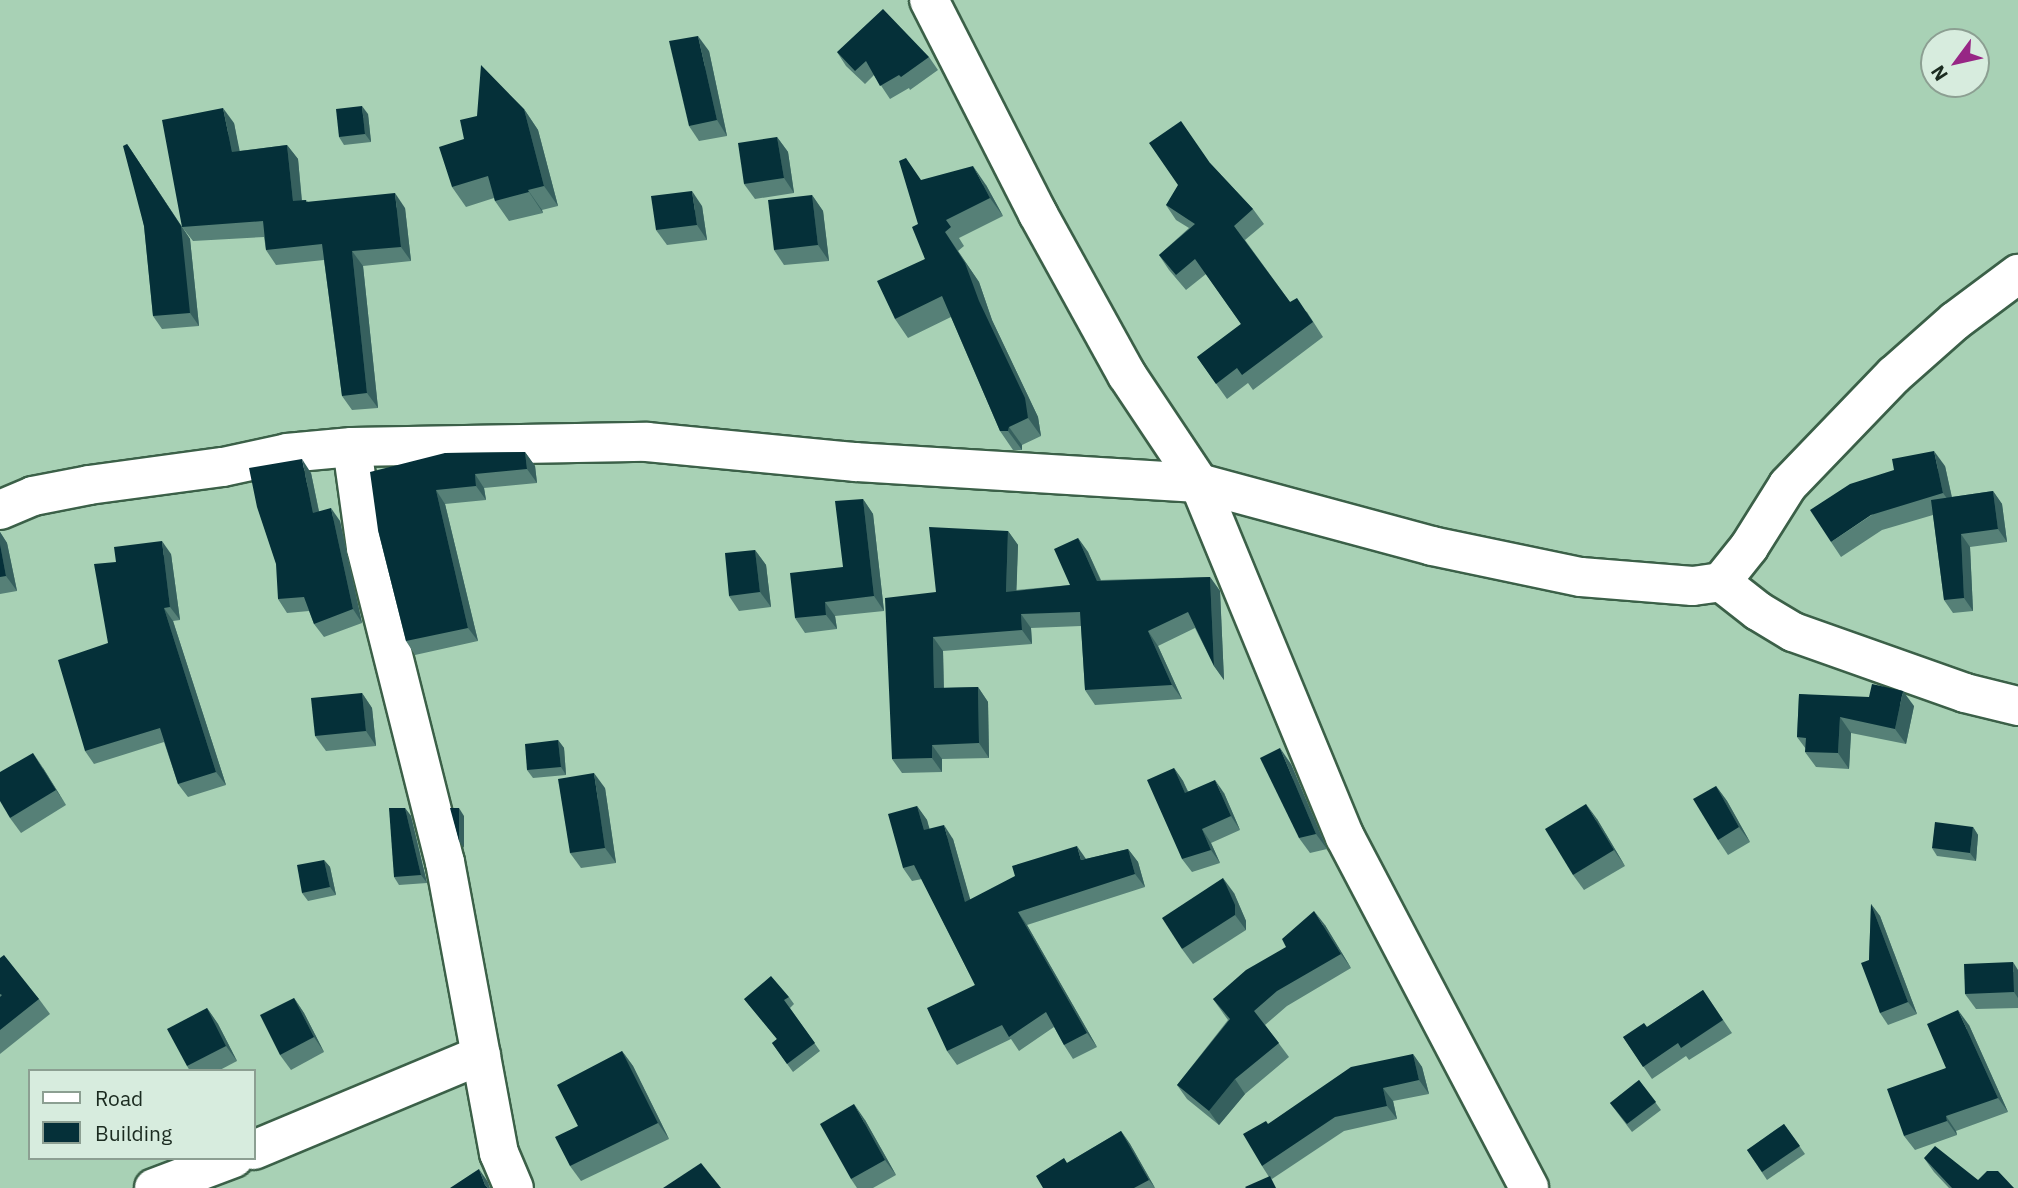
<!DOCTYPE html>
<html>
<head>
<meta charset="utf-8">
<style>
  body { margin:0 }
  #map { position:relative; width:2018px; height:1188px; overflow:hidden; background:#a8d1b5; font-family:"IBM Plex Sans",sans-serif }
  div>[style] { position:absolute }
  .roads { filter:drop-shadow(2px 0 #3b6048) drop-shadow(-2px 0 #3b6048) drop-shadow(0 2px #3b6048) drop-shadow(0 -2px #3b6048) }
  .minor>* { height:38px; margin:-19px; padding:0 19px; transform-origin:19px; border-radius:19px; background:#fff }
  .wall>* { inset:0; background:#568077 }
  .shaded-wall>* { inset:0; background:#36605e }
  .building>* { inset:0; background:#053039 }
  span { translate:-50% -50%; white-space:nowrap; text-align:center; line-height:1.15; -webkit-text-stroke:7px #d7ecde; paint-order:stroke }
  .legend { position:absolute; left:28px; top:1069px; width:228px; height:91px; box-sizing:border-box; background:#d7ecde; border:2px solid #8c9f92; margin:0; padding:9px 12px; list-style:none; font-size:21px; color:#1b2b20 }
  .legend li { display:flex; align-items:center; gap:14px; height:35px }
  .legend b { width:35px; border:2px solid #8c9f92 }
  .north { position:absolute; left:1920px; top:28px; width:70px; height:70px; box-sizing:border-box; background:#d7ecde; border:2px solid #8c9f92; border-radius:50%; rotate:237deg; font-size:19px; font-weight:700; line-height:28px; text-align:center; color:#1b2b20 }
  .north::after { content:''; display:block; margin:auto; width:24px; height:32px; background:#972685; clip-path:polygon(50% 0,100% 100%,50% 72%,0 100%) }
</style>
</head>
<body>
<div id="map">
  <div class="roads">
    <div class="minor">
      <i style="left:929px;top:0;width:240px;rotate:63deg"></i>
      <i style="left:1038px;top:214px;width:184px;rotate:61.1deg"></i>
      <i style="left:1127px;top:375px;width:130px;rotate:56.3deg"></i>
      <i style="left:1199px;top:483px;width:383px;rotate:67.6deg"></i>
      <i style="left:1345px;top:837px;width:396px;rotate:62.3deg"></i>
      <i style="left:352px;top:447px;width:102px;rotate:82.1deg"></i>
      <i style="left:366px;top:548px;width:324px;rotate:75.9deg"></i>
      <i style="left:445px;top:862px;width:296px;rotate:79.5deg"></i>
      <i style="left:499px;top:1153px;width:38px;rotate:67deg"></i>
      <i style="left:0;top:510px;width:36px;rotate:-23deg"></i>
      <i style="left:33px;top:496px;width:57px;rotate:-11.1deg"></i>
      <i style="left:89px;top:485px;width:135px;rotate:-7.7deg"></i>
      <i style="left:223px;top:467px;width:66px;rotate:-12.3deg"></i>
      <i style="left:287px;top:453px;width:65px;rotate:-5.3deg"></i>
      <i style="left:352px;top:447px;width:295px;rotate:-1deg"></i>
      <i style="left:647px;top:442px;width:210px;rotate:5.5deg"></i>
      <i style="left:856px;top:462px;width:344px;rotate:3.5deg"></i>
      <i style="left:1199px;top:483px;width:241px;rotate:15.1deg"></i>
      <i style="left:1432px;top:546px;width:152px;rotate:11.8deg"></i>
      <i style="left:1581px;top:577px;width:112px;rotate:4.6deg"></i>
      <i style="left:1693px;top:586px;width:28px;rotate:-8deg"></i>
      <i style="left:1721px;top:582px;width:45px;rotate:-51.3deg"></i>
      <i style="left:1749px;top:547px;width:73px;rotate:-57.8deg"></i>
      <i style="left:1788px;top:485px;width:153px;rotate:-46.1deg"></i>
      <i style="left:1894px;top:375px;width:81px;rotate:-41.5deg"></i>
      <i style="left:1955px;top:321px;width:79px;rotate:-36.7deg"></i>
      <i style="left:1721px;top:582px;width:47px;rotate:38.1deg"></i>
      <i style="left:1758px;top:611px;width:41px;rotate:31deg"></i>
      <i style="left:1793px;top:632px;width:182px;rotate:19.5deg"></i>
      <i style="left:1965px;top:693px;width:55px;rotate:13.8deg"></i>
      <i style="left:254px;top:1150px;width:246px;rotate:-22.7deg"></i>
      <i style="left:154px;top:1188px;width:85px;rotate:-20.6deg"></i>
    </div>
  </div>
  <div class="wall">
    <i style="clip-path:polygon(709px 51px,727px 136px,699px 141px,689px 126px)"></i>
    <i style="clip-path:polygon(837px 52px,929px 57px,938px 70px,910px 90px,909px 88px,890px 99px,874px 75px,865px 84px,846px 66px)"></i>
    <i style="clip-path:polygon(524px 109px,538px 130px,558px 206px,542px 210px,543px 213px,509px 221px,495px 201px,494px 198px,466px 207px,452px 187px,464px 139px)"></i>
    <i style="clip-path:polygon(368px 114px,371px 142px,344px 145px,339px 137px)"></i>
    <i style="clip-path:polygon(234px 123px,239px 151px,287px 145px,298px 159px,302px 200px,306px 200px,308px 202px,405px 208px,411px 261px,363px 266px,378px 408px,352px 410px,342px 396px,324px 260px,276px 265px,266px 250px,264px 237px,193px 241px,182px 227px)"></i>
    <i style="clip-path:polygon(777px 137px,788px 152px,794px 193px,755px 199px,744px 184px)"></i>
    <i style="clip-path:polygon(127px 144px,190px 239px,199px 326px,162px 329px,153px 316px,144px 226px)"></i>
    <i style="clip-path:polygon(1210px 163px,1253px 209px,1264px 224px,1245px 240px,1290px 302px,1307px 312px,1323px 337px,1253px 390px,1248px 383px,1227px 399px,1197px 357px,1241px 324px,1206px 274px,1186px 290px,1169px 270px,1159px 255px,1189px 228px,1176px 220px,1166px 205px)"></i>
    <i style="clip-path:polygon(921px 180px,986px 185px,1003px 216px,959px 238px,964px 246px,958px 251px,979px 282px,992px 320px,1038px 417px,1041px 436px,1022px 445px,1022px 450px,1013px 450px,1000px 431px,951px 317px,908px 338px,895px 319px,925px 259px,918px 224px)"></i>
    <i style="clip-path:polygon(812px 195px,823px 211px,829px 261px,784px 265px,774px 250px)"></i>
    <i style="clip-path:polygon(702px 206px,707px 240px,667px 245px,656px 230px)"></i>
    <i style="clip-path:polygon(525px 452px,535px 466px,537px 483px,484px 488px,486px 500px,445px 504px,478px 641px,415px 655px,406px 641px,378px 530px,445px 453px)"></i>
    <i style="clip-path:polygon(1945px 466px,1952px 497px,1993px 491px,2002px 504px,2007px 542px,1970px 547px,1973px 611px,1953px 613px,1944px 600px,1933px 515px,1882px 530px,1841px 557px,1831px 542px)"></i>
    <i style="clip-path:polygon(311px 473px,319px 511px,340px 521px,362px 623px,324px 637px,314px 624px,309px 611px,287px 613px,278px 599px)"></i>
    <i style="clip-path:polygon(863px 499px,873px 514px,884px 611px,835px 616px,837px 629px,805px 633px,795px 618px,843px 567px)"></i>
    <i style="clip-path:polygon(1008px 531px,1018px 545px,1016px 590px,1070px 585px,1078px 538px,1088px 552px,1101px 580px,1210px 577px,1220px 591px,1224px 680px,1214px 666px,1195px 628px,1158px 646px,1182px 699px,1095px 705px,1085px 690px,1081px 626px,1031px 628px,1032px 644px,943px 651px,944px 688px,978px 687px,988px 702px,989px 758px,942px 759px,942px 772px,902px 773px,892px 759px,936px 592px)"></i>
    <i style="clip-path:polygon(0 532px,7px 543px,17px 591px,0 594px)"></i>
    <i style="clip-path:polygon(755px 550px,766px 565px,771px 607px,739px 611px,729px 596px)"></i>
    <i style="clip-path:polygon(171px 554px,180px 620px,173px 621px,226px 785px,188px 797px,178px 784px,164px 742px,94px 764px,85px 751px,108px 643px,116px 562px)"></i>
    <i style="clip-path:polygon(362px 693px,372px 708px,376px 746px,326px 751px,315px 736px)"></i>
    <i style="clip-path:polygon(1799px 694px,1914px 706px,1906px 744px,1851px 733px,1849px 769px,1816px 767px,1805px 752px,1806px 749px,1797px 737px)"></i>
    <i style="clip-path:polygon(558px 740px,564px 748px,566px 775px,533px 778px,527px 770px)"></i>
    <i style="clip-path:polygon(1291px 764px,1327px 849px,1310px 853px,1299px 838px)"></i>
    <i style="clip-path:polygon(43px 768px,66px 805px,21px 833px,10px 818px)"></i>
    <i style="clip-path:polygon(1174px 768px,1183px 781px,1188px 791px,1224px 793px,1240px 830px,1211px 843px,1220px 863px,1192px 872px,1182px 859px)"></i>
    <i style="clip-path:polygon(1716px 786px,1727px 801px,1750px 842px,1728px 855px,1718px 840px)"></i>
    <i style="clip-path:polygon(605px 788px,616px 863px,581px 868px,570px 853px)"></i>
    <i style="clip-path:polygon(917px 806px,927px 820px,929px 829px,953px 839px,970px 900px,1086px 859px,1128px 849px,1138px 862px,1145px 887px,1027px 925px,1097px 1047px,1073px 1059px,1064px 1045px,1054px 1027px,1019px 1051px,1011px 1039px,957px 1065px,947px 1051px,975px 985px,922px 879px,912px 881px,903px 868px)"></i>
    <i style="clip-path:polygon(405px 808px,411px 816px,427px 883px,399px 885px,394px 877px)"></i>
    <i style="clip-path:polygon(1597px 819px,1625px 866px,1584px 890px,1573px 875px)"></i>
    <i style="clip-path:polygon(1973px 827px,1978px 835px,1976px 861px,1937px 856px,1932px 848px)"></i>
    <i style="clip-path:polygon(324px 860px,330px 867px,336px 895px,308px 901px,302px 893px)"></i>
    <i style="clip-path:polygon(1234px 893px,1246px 921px,1246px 930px,1193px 964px,1182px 949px)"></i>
    <i style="clip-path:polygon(1871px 904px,1880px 916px,1917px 1014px,1888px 1025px,1880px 1013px,1869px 960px)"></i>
    <i style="clip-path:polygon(1325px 925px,1351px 968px,1287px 1006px,1265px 1025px,1289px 1057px,1245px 1094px,1219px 1125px,1187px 1099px,1177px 1085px,1228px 1020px,1213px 999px)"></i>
    <i style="clip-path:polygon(0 958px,39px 999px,50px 1014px,0 1054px)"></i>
    <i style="clip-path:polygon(2018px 970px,2018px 1008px,1976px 1009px,1965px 994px)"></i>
    <i style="clip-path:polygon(1703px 990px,1732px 1033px,1689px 1060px,1686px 1056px,1652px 1079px,1623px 1037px,1647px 1027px)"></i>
    <i style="clip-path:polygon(789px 997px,794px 1004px,790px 1008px,820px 1051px,793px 1072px,772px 1043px,777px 1039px,744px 999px)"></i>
    <i style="clip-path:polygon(294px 998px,304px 1013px,324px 1052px,291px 1070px,280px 1055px)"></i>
    <i style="clip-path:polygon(207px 1008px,218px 1024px,237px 1061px,218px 1071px,190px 1071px,187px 1066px)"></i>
    <i style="clip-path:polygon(1969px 1025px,2008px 1112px,1956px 1131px,1957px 1135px,1915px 1150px,1904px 1136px,1946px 1068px)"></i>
    <i style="clip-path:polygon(622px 1051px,633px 1066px,669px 1139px,581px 1181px,570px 1166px,578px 1126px)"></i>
    <i style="clip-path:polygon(1413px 1054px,1422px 1067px,1429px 1094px,1393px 1101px,1397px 1119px,1344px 1131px,1272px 1179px,1269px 1177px,1262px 1166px,1268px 1124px)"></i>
    <i style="clip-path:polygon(1639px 1080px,1661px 1110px,1632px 1132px,1610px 1103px)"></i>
    <i style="clip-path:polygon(865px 1120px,896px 1175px,873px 1188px,857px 1188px,851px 1179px)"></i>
    <i style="clip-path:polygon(1784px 1124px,1805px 1154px,1767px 1180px,1747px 1150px)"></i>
    <i style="clip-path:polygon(1121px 1131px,1130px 1144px,1155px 1188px,1043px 1188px,1067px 1163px)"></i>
    <i style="clip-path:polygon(1924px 1158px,1978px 1180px,2014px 1188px,1949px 1188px,1934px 1172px)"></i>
  </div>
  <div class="shaded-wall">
    <i style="clip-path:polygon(698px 36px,709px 51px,727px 136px,717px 120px)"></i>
    <i style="clip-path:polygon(362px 106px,368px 114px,371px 142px,365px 134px)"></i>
    <i style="clip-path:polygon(223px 108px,234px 123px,243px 167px,232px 152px)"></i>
    <i style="clip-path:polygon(524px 109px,538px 130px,558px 206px,544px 186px)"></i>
    <i style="clip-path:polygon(777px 137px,788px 152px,794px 193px,784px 178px)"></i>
    <i style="clip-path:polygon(127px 144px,190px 239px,199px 326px,190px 313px)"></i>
    <i style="clip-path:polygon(287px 145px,298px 159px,303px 216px,293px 201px)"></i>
    <i style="clip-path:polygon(973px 166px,986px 185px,1003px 216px,990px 198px)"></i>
    <i style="clip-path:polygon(528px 190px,542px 210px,543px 213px,529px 192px)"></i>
    <i style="clip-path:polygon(692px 191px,702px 206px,707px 240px,697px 225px)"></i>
    <i style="clip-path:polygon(395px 193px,405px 208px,411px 261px,401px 247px)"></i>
    <i style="clip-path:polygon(812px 195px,823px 211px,829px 261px,818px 245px)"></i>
    <i style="clip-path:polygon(945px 232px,979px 282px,992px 320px,1038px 417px,1041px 436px,1028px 418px)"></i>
    <i style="clip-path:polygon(352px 251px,363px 266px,378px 408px,367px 393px)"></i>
    <i style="clip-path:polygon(1009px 427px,1022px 445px,1022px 450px,1008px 431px)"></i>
    <i style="clip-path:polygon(1934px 451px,1945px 466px,1954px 508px,1943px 493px)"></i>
    <i style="clip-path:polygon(525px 452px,535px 466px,537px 483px,527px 469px)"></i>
    <i style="clip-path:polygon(302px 459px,311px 473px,322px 527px,313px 513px)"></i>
    <i style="clip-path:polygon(475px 474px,484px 488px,486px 500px,476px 486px)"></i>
    <i style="clip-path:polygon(436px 490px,445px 504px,478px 641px,468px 628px)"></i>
    <i style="clip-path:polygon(1993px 491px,2002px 504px,2007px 542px,1998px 529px)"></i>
    <i style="clip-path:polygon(863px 499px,873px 514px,884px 611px,874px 596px)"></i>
    <i style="clip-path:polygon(331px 508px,340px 521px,362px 623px,353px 609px)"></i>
    <i style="clip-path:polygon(1008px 531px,1018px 545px,1016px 606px,1006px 592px)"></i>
    <i style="clip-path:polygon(0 532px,7px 543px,17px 591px,6px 576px,0 544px)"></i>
    <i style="clip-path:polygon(1961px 534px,1970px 547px,1973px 611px,1964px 598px)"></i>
    <i style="clip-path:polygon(1078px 538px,1088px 552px,1107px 595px,1097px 581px)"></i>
    <i style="clip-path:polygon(162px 541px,171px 554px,180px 620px,170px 607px)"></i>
    <i style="clip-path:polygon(755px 550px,766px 565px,771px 607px,760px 592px)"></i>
    <i style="clip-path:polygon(1210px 577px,1220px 591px,1224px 680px,1214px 666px)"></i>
    <i style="clip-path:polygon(825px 602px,835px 616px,837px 629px,826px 615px)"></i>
    <i style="clip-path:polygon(164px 608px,173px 621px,226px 785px,216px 772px)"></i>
    <i style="clip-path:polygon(1021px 614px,1031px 628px,1032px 644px,1022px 630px)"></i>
    <i style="clip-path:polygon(1148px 631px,1158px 646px,1182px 699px,1172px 685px)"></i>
    <i style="clip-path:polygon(933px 637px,943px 651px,944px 702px,934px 688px)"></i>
    <i style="clip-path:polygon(978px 687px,988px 702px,989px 758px,979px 743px)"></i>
    <i style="clip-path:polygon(1903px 691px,1914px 706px,1906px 744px,1895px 729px)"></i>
    <i style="clip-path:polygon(362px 693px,372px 708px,376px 746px,366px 731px)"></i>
    <i style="clip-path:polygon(1840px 717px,1851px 733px,1849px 769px,1838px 753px)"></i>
    <i style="clip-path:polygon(558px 740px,564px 748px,566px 775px,561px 767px)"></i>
    <i style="clip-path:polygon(932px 745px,942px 759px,942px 772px,932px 758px)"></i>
    <i style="clip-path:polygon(1280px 748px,1291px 764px,1327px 849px,1316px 834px)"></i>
    <i style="clip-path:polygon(33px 753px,43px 768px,66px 805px,56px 790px)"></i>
    <i style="clip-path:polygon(1174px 768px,1183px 781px,1194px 806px,1185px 793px)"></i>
    <i style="clip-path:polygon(594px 773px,605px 788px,616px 863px,605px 848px)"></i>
    <i style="clip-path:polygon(1215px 780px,1224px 793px,1240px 830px,1231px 816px)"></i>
    <i style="clip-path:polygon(1716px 786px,1727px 801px,1750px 842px,1739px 827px)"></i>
    <i style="clip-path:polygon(1586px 804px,1597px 819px,1625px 866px,1614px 850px)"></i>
    <i style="clip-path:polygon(917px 806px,927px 820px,934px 844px,924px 830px)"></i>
    <i style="clip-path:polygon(405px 808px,411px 816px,427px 883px,421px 875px)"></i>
    <i style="clip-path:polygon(459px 808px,464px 816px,464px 848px,459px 841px)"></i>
    <i style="clip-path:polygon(944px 825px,953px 839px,975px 916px,965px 902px)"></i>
    <i style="clip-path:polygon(1973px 827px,1978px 835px,1976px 861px,1970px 853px)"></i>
    <i style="clip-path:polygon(1202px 829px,1211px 843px,1220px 863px,1211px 850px)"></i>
    <i style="clip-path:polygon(1077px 846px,1086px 859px,1081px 860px)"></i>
    <i style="clip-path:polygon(1128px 849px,1138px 862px,1145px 887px,1135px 874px)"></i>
    <i style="clip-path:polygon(324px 860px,330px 867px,336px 895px,330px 887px)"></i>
    <i style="clip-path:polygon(1223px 878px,1234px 893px,1246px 921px,1246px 930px,1235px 915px)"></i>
    <i style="clip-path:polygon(1871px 904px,1880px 916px,1917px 1014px,1908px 1002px)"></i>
    <i style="clip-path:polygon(1314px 911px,1325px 925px,1351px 968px,1341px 954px)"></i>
    <i style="clip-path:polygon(1018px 912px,1027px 925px,1097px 1047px,1087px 1033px)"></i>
    <i style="clip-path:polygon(2013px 962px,2018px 970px,2018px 998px,2014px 992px)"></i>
    <i style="clip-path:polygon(294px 998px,304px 1013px,324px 1052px,314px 1037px)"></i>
    <i style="clip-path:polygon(207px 1008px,218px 1024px,237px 1061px,226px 1046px)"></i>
    <i style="clip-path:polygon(1958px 1010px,1969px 1025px,2008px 1112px,1998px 1098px)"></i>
    <i style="clip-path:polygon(622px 1051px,633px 1066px,669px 1139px,658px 1123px)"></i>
    <i style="clip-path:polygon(1413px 1054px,1422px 1067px,1429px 1094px,1419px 1080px)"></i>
    <i style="clip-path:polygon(1235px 1079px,1245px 1094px,1219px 1125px,1209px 1111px)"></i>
    <i style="clip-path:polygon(1383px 1088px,1393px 1101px,1397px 1119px,1387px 1106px)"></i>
    <i style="clip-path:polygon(854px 1104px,865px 1120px,896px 1175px,885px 1160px)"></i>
    <i style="clip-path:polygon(1946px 1116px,1956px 1131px,1957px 1135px,1947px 1121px)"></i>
    <i style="clip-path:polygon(1121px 1131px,1130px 1144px,1155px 1188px,1149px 1180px)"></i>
    <i style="clip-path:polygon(479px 1169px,488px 1182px,490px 1188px,488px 1188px,485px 1185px)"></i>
  </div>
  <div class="building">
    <i style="clip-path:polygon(883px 9px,929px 57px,901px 77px,899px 75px,880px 86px,866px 61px,855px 71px,837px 52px)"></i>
    <i style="clip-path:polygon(698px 36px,717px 120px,689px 126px,669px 41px)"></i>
    <i style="clip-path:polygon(481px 65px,524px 109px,544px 186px,528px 190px,529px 192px,495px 201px,488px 176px,452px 187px,439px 147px,464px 139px,460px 120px,477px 116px)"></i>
    <i style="clip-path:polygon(362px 106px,365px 134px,339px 137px,336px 109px)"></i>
    <i style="clip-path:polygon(223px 108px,232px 152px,287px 145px,293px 201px,306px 200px,306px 202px,395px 193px,401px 247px,352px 251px,367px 393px,342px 396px,322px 244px,266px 250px,263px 221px,182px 227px,162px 120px)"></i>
    <i style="clip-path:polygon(1181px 121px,1210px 163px,1253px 209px,1234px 226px,1290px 302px,1297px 298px,1313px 322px,1242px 375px,1237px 368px,1216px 384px,1197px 357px,1241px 324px,1195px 259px,1176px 275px,1159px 255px,1195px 224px,1166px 205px,1178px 185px,1149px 143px)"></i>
    <i style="clip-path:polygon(777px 137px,784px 178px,744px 184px,738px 143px)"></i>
    <i style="clip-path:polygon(127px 144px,181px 226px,190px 313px,153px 316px,144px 226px,123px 146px)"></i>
    <i style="clip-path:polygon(906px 158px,921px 180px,973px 166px,990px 198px,946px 220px,951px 227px,945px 232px,965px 263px,979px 301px,1025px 398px,1028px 418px,1009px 427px,1008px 431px,1000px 431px,942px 296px,895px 319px,877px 281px,925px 259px,912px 227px,918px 224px,899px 161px)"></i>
    <i style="clip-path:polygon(692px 191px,697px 225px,656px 230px,651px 196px)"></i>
    <i style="clip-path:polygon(812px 195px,818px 245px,774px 250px,768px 200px)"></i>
    <i style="clip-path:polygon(1934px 451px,1943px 493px,1871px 515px,1831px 542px,1810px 510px,1850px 484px,1894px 470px,1892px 459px)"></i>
    <i style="clip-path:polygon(525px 452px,527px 469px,475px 474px,476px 486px,436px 490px,468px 628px,406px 641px,378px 530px,370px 472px,445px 453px)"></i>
    <i style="clip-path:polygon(302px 459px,313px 513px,331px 508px,353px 609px,314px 624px,304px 597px,278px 599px,276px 564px,257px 507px,249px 468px)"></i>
    <i style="clip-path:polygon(1993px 491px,1998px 529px,1961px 534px,1964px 598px,1944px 600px,1931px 500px)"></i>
    <i style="clip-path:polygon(863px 499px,874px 596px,825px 602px,826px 615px,795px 618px,790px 573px,843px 567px,835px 501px)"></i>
    <i style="clip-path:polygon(929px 527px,1008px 531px,1006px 592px,1070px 585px,1054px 549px,1078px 538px,1097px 581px,1210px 577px,1214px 666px,1188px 612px,1148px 631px,1172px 685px,1085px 690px,1080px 612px,1021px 614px,1022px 630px,933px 637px,934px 688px,978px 687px,979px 743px,932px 745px,932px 758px,892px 759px,885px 598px,936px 592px)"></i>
    <i style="clip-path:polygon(162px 541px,170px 607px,164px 608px,216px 772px,178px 784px,160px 728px,85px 751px,58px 660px,108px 643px,94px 564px,116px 562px,114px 547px)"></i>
    <i style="clip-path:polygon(0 544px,6px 576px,0 577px)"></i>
    <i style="clip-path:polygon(755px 550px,760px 592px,729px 596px,725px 553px)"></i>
    <i style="clip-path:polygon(1872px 684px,1903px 691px,1895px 729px,1840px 717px,1838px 753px,1805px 752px,1806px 738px,1797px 737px,1799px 694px,1869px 697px)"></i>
    <i style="clip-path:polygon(362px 693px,366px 731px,315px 736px,311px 698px)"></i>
    <i style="clip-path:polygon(558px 740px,561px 767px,527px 770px,525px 744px)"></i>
    <i style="clip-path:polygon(1280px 748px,1316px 834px,1299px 838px,1260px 758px)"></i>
    <i style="clip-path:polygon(33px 753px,56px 790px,10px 818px,0 801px,0 772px)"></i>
    <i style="clip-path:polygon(1174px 768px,1185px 793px,1215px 780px,1231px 816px,1202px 829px,1211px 850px,1182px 859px,1147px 780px)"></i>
    <i style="clip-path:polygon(594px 773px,605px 848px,570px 853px,558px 779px)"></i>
    <i style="clip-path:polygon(1716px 786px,1739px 827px,1718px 840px,1693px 799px)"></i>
    <i style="clip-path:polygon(1586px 804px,1614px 850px,1573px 875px,1545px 829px)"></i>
    <i style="clip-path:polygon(917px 806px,924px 830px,944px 825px,965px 902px,1015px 876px,1012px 866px,1077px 846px,1081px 860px,1128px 849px,1135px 874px,1018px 912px,1087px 1033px,1064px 1045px,1046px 1012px,1009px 1037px,1002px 1025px,947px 1051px,927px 1008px,975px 985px,914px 865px,903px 868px,888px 814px)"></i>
    <i style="clip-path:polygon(389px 808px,405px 808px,421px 875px,394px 877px)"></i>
    <i style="clip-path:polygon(450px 808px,459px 808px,459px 841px)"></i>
    <i style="clip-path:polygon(1935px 822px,1973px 827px,1970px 853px,1932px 848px)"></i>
    <i style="clip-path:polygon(324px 860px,330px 887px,302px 893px,297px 865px)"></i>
    <i style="clip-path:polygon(1223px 878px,1235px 905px,1235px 915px,1182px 949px,1162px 918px)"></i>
    <i style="clip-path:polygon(1871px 904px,1908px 1002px,1880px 1013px,1861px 963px,1869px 960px)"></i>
    <i style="clip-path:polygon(1314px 911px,1341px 954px,1277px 991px,1254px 1011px,1279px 1043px,1235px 1079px,1209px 1111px,1177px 1085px,1230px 1019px,1213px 999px,1246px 970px,1286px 947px,1282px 939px)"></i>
    <i style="clip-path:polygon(4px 955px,39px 999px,0 1030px,0 997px,2px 995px,0 994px,0 958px)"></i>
    <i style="clip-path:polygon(2013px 962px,2014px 992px,1965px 994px,1964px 964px)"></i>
    <i style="clip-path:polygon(771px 976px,789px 997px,784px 1000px,815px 1043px,787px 1064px,772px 1043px,777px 1039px,744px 999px)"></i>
    <i style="clip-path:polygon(1703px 990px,1723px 1020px,1681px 1048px,1678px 1043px,1643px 1067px,1623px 1037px,1644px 1023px,1647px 1027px)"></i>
    <i style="clip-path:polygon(294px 998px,314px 1037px,280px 1055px,260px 1015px)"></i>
    <i style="clip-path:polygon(207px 1008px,226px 1046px,187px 1066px,167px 1029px)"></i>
    <i style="clip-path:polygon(1958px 1010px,1998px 1098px,1946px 1116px,1947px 1121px,1904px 1136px,1887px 1089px,1946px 1068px,1927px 1024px)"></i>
    <i style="clip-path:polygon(622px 1051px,658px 1123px,570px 1166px,555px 1137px,578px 1126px,557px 1085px)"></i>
    <i style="clip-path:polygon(1413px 1054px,1419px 1080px,1383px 1088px,1387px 1106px,1335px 1117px,1262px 1166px,1243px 1134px,1266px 1121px,1268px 1124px,1351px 1067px)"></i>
    <i style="clip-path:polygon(1639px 1080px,1656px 1102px,1627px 1124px,1610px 1103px)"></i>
    <i style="clip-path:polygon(854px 1104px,885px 1160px,851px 1179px,820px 1124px)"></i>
    <i style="clip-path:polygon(1784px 1124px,1800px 1146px,1762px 1172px,1747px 1150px)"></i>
    <i style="clip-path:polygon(1121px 1131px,1149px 1180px,1134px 1188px,1043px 1188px,1036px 1176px,1064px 1158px,1067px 1163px)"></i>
    <i style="clip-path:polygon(1935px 1146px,1978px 1180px,1987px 1171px,1998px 1171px,2014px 1188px,1952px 1188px,1924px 1158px)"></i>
    <i style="clip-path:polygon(701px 1163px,721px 1188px,663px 1188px)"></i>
    <i style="clip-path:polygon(479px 1169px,485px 1185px,488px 1188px,450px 1188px)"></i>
    <i style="clip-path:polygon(1270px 1176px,1276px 1188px,1246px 1188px,1245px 1187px)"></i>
  </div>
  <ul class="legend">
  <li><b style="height:9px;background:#fff"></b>Road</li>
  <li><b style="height:19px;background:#053039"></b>Building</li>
  </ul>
  <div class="north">N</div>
</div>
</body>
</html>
